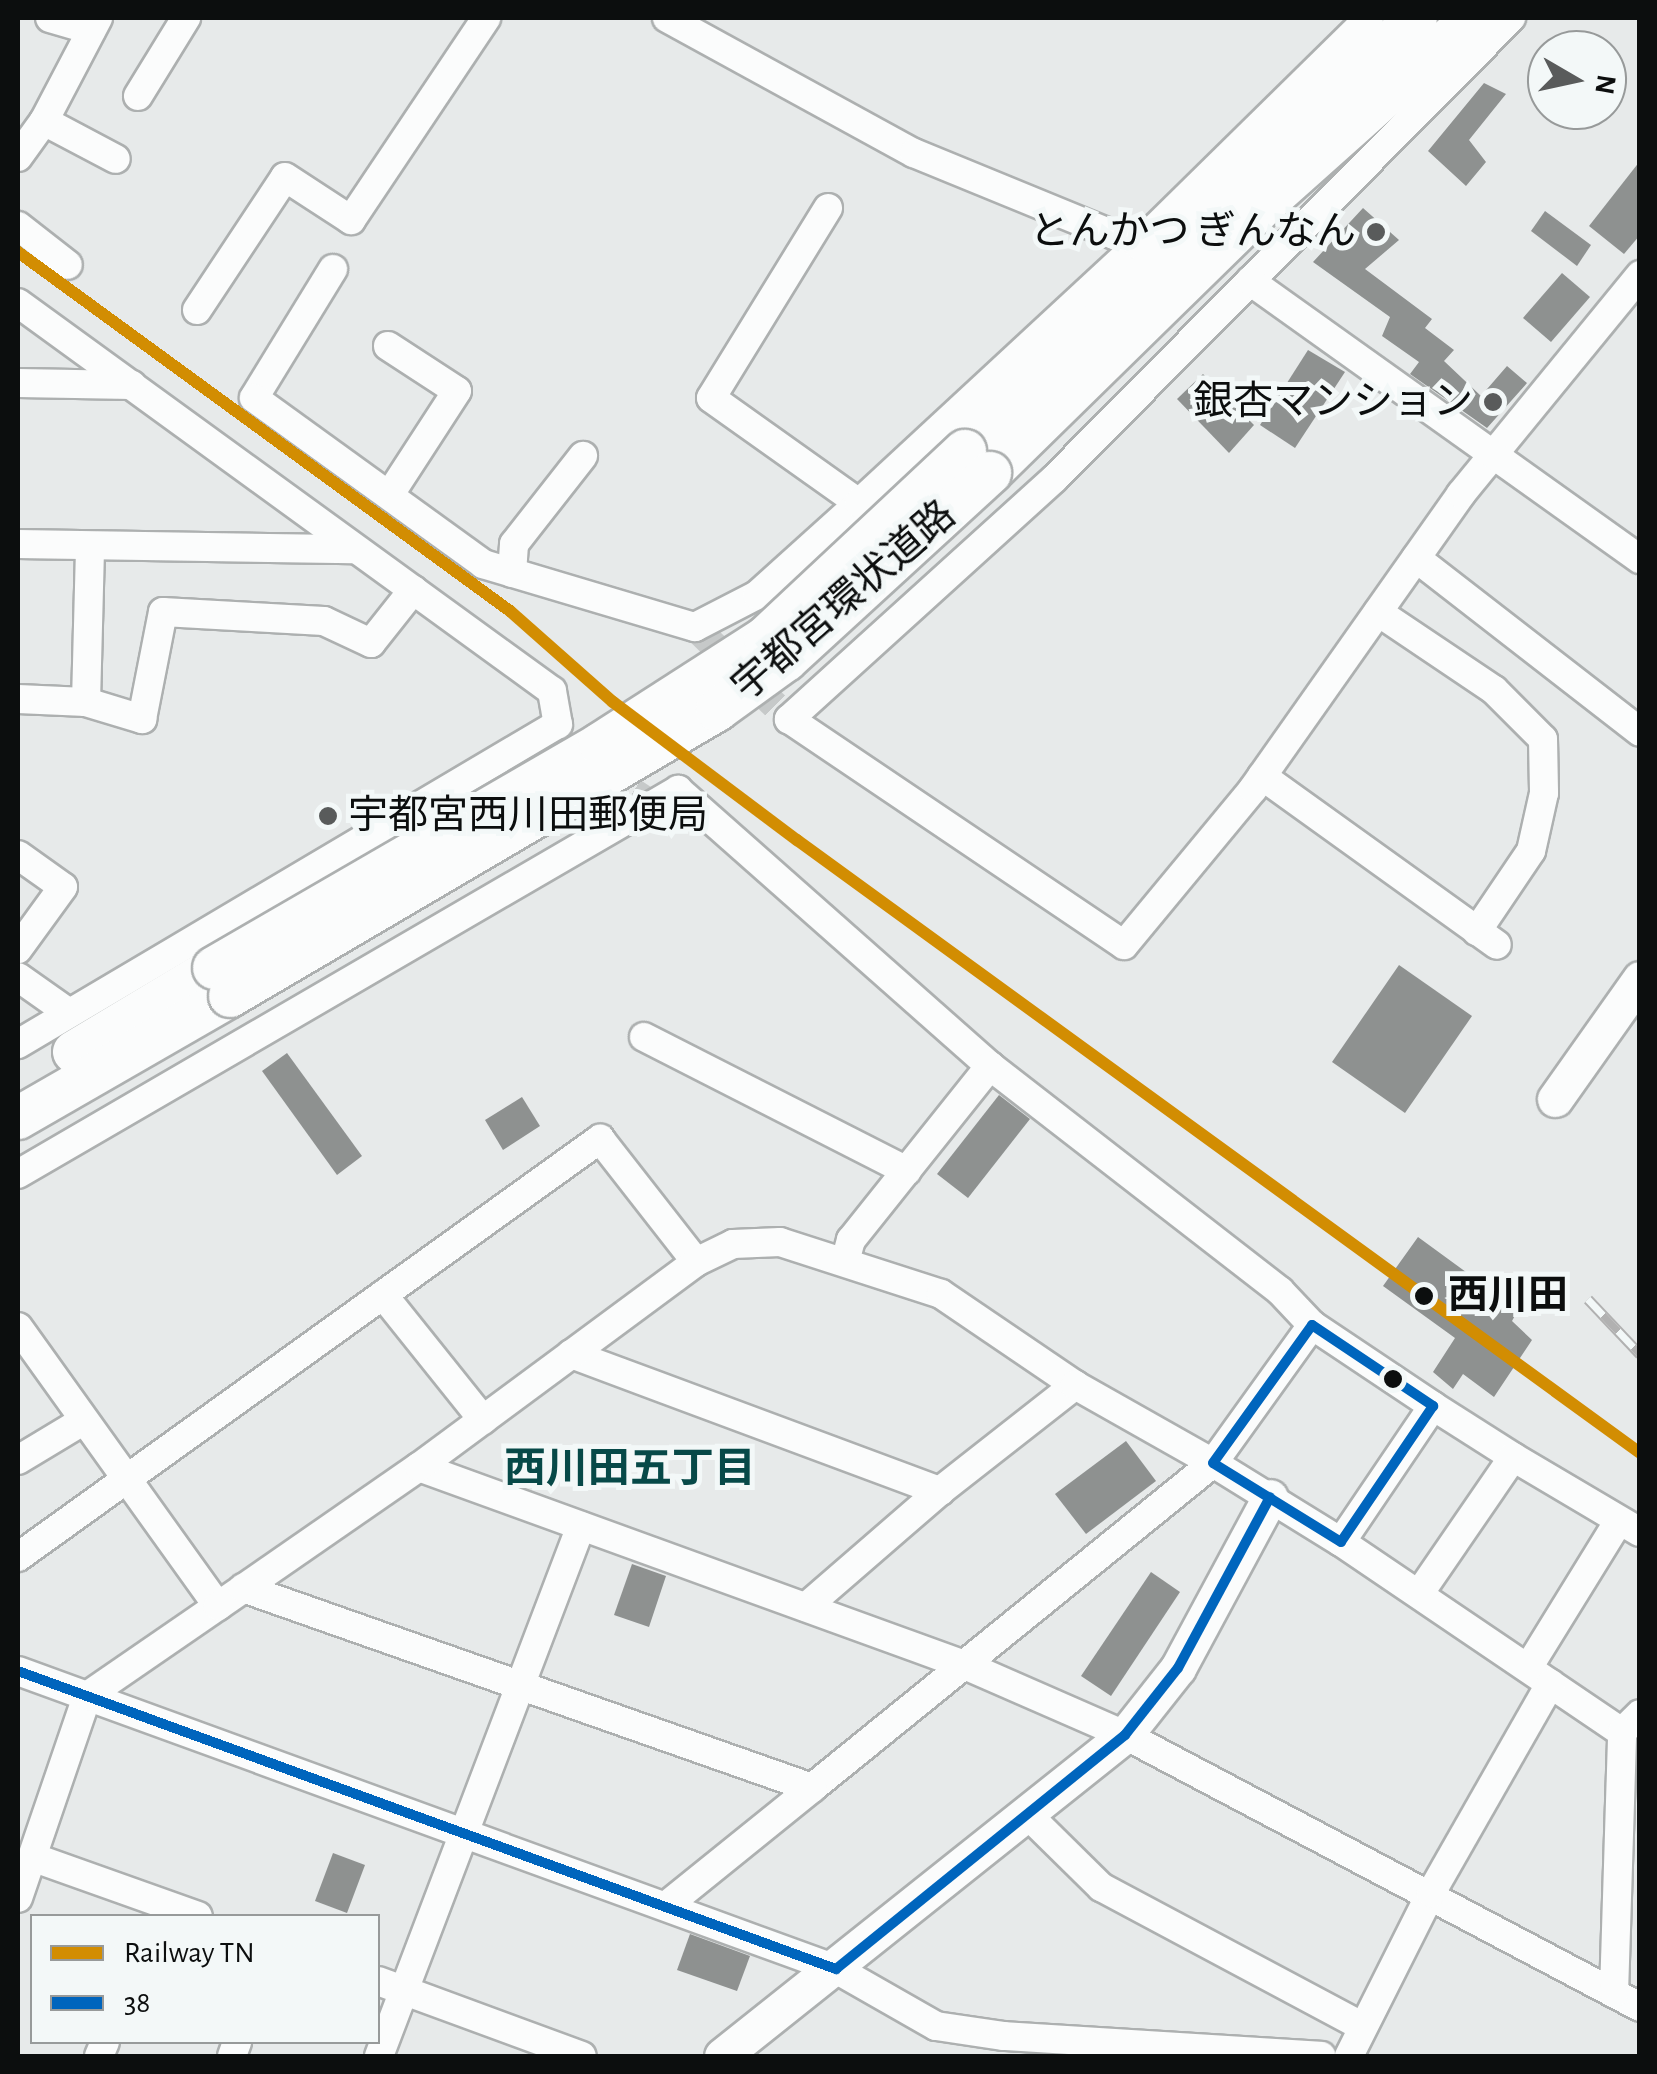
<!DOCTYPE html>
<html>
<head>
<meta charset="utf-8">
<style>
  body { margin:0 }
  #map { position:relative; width:1657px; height:2074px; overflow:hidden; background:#e7eaea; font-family:"Alegreya Sans","Noto Sans JP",sans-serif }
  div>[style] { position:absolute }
  .building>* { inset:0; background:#8e9190 }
  .minor-tunnel>* { height:28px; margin-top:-14px; transform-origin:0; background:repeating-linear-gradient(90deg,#c6c9c9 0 28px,transparent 0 42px) }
  .roads { filter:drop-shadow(2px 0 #adb0b0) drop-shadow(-2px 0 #adb0b0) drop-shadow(0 2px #adb0b0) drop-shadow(0 -2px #adb0b0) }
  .minor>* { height:28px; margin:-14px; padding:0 14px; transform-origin:14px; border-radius:14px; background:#fbfcfc }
  .major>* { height:35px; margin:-17.5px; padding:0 17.5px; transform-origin:17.5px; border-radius:17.5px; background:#fbfcfc }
  .highway>* { height:42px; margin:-21px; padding:0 21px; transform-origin:21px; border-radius:21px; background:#fbfcfc }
  .rail>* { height:11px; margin-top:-5.5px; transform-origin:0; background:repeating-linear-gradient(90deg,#f3f8f8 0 22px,#b1b1b1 0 44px); box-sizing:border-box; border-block:2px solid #b1b1b1 }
  .bridges { filter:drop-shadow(2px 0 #adb0b0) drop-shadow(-2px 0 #adb0b0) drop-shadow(0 2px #adb0b0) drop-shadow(0 -2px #adb0b0) }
  .highway-bridge>* { height:42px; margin:-21px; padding:0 21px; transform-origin:21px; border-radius:21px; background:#fbfcfc }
  .bus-1>* { height:10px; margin:-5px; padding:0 5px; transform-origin:5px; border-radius:5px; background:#0065bd }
  .rail-1>* { height:12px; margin:-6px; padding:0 6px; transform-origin:6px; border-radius:6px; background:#d28d02 }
  .dots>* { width:28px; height:28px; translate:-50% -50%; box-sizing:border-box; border:5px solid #f3f8f8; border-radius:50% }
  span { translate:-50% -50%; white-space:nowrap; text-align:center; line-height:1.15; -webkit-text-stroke:10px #f3f8f8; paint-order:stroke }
  .poi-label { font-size:40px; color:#0c0e0e }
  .right { translate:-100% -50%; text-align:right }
  .left { translate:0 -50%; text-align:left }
  .street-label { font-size:40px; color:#0c0e0e }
  .stop-label { font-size:40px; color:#0c0e0e; font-weight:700 }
  .neighbourhood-label { font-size:42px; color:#074948; font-weight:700 }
  .frame { position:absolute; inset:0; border:20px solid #0c0e0e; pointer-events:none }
  .legend { position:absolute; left:30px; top:1914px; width:350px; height:130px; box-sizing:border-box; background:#f3f8f8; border:2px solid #979a9a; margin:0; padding:12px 18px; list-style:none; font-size:30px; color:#0c0e0e }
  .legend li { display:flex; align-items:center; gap:20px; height:50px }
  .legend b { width:50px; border:2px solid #979a9a }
  .north { position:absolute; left:1527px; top:30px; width:100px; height:100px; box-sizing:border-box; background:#f3f8f8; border:2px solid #979a9a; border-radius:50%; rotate:99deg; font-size:28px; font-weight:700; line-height:40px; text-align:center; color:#0c0e0e }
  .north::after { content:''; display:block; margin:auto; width:35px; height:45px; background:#595b5b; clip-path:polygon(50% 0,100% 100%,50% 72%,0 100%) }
</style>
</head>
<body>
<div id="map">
  <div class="building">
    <i style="clip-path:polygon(1484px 83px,1506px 94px,1469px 140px,1486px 162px,1466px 186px,1428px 151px)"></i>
    <i style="clip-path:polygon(1640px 161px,1640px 235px,1624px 254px,1589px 226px)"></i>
    <i style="clip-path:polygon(1363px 208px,1399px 240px,1365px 269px,1432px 319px,1425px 328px,1454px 350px,1444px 361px,1481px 396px,1507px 366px,1527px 383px,1487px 428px,1410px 374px,1419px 362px,1382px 336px,1390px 317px,1313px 262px)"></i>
    <i style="clip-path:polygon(1545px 211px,1591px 245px,1577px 266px,1531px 231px)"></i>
    <i style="clip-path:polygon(1562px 273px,1590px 297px,1551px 342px,1523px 318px)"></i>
    <i style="clip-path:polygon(1308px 350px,1345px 372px,1295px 448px,1260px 425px)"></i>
    <i style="clip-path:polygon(1203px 374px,1254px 425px,1229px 453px,1177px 399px)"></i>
    <i style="clip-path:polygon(1399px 965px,1472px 1016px,1405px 1113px,1332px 1062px)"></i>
    <i style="clip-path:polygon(287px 1053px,362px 1156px,337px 1175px,262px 1071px)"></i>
    <i style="clip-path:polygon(999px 1095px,1030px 1119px,968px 1198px,937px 1174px)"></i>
    <i style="clip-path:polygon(522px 1097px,540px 1126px,503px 1150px,485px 1120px)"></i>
    <i style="clip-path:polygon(1418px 1237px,1518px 1310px,1512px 1321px,1532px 1340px,1494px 1397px,1463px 1374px,1453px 1389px,1433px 1372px,1455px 1338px,1383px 1286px)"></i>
    <i style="clip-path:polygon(1126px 1441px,1156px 1481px,1086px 1534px,1055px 1494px)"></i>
    <i style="clip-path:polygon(632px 1564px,666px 1576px,649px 1627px,614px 1615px)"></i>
    <i style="clip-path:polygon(1151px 1572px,1180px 1592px,1111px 1696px,1081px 1676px)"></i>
    <i style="clip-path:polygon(333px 1853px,365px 1865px,347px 1913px,315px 1901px)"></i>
    <i style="clip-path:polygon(690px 1934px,750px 1956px,737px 1991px,677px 1970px)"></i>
  </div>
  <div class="minor-tunnel">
    <i style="left:695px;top:627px;width:132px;rotate:44.4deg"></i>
    <i style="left:598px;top:769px;width:66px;rotate:33.2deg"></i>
  </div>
  <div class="roads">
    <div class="minor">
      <i style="left:50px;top:18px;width:43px;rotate:16.3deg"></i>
      <i style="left:667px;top:18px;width:281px;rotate:28.7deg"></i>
      <i style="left:914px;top:153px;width:242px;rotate:22.3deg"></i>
      <i style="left:1511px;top:18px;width:649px;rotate:134.75deg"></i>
      <i style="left:1054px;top:479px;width:358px;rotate:137.8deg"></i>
      <i style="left:789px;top:719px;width:404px;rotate:34deg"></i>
      <i style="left:1124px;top:945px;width:202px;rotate:-50.4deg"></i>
      <i style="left:1253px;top:789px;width:361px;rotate:-54.8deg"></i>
      <i style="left:1461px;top:494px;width:283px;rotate:-50.7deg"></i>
      <i style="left:138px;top:96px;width:92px;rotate:-58.4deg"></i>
      <i style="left:44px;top:121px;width:81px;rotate:27.8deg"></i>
      <i style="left:18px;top:157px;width:44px;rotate:-54.2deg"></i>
      <i style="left:44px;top:121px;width:116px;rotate:-62.3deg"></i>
      <i style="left:828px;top:208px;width:223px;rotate:121.6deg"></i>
      <i style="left:711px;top:398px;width:181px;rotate:35.4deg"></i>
      <i style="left:18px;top:226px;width:63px;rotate:38deg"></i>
      <i style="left:333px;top:269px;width:151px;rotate:121.5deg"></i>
      <i style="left:254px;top:398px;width:283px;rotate:35.9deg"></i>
      <i style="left:483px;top:564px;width:221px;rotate:16.6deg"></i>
      <i style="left:695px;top:627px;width:70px;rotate:-27.3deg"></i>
      <i style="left:757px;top:595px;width:137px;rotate:-42deg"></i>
      <i style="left:859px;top:503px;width:380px;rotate:-42.8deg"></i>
      <i style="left:1138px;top:245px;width:324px;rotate:-44.5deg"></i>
      <i style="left:1250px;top:281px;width:479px;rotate:35.5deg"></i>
      <i style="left:18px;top:303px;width:660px;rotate:36deg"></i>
      <i style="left:552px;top:691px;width:34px;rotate:80deg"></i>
      <i style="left:558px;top:724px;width:628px;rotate:149.35deg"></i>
      <i style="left:197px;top:310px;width:159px;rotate:-56.5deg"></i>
      <i style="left:285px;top:177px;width:79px;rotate:33.1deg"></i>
      <i style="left:351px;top:220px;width:243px;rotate:-56.2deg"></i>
      <i style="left:388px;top:346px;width:82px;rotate:33.1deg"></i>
      <i style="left:457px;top:391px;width:123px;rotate:123deg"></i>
      <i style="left:18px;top:383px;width:114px;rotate:1deg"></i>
      <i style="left:18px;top:544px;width:336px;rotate:0.9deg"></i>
      <i style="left:1416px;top:558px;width:284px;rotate:37.8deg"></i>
      <i style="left:512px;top:573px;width:29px;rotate:-86deg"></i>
      <i style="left:514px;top:544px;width:112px;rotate:-51.9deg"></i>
      <i style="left:1378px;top:612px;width:140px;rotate:33.9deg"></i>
      <i style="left:1494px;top:690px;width:69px;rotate:45deg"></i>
      <i style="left:1543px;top:739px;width:54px;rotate:88.9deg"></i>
      <i style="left:1544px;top:793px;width:59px;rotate:102.6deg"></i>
      <i style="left:1531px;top:851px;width:97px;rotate:124deg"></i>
      <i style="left:18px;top:699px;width:68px;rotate:2.5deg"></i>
      <i style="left:86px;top:702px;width:59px;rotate:16.9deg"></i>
      <i style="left:142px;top:719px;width:109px;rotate:-78.9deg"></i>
      <i style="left:163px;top:612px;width:161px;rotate:3.2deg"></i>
      <i style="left:324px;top:621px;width:52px;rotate:25.1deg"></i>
      <i style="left:371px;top:643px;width:68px;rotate:-51.6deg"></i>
      <i style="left:86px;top:702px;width:156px;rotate:-88.5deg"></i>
      <i style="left:1262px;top:776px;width:289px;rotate:35.7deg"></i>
      <i style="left:18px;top:855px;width:55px;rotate:35.4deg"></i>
      <i style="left:63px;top:887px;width:77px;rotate:126deg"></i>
      <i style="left:18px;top:977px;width:62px;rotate:35.2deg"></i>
      <i style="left:644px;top:1037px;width:295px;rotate:27deg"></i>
      <i style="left:18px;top:1174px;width:764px;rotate:-30.19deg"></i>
      <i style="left:678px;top:790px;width:417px;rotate:41.5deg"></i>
      <i style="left:990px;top:1066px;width:367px;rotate:37.8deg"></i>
      <i style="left:1280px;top:1291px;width:47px;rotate:46.7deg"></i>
      <i style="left:845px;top:1262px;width:23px;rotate:-75deg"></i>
      <i style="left:851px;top:1240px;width:223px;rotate:-51.4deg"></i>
      <i style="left:383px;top:1295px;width:160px;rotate:51.3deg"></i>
      <i style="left:1312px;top:1325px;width:146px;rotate:33.8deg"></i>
      <i style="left:1433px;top:1406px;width:164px;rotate:124.1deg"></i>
      <i style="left:1341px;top:1542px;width:150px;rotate:-148.3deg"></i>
      <i style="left:1213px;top:1463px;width:170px;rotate:-54.3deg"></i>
      <i style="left:18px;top:1327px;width:343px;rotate:54.4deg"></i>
      <i style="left:571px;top:1354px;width:394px;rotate:20.4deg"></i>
      <i style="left:940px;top:1491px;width:172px;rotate:-38.1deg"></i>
      <i style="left:1433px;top:1406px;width:95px;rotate:32.5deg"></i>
      <i style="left:18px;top:1460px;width:76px;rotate:-31deg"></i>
      <i style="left:419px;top:1467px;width:583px;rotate:19.96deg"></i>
      <i style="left:967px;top:1666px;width:172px;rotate:23.6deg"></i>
      <i style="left:1125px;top:1735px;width:582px;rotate:27.84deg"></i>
      <i style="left:1341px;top:1542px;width:339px;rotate:34.1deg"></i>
      <i style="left:1622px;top:1732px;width:25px;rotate:-45deg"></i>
      <i style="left:18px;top:1557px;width:717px;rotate:-35.69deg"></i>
      <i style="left:600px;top:1139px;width:156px;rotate:52deg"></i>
      <i style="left:1419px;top:1594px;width:166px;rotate:-55.5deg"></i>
      <i style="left:1513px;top:1457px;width:147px;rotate:30.6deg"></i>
      <i style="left:806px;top:1607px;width:177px;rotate:-40.9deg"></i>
      <i style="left:1528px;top:1668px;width:172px;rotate:-58.3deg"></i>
      <i style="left:18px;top:1671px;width:871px;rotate:20.02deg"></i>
      <i style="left:836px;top:1969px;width:115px;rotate:29.7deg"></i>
      <i style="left:936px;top:2026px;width:69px;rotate:8.4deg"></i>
      <i style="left:1004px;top:2036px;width:318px;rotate:3.6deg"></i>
      <i style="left:1027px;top:1814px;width:104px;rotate:44.6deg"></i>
      <i style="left:1101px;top:1887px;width:295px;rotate:28.1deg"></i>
      <i style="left:32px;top:1857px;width:176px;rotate:19.6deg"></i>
      <i style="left:18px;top:1898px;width:213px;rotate:-71.1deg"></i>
      <i style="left:87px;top:1696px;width:159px;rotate:-34.5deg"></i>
      <i style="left:218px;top:1606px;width:244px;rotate:-34.7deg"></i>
      <i style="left:419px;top:1467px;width:345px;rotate:-36.5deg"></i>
      <i style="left:696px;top:1262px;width:41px;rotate:-25.9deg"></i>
      <i style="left:733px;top:1244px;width:47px;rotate:-2.4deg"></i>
      <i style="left:780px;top:1242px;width:169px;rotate:17.9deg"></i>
      <i style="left:941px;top:1294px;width:162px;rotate:34.2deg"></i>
      <i style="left:1075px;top:1385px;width:159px;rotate:29.5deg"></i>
      <i style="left:1213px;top:1463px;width:516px;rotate:140.98deg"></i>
      <i style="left:812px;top:1788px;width:603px;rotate:-160.63deg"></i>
      <i style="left:666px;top:1906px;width:188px;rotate:-38.9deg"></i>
      <i style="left:378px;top:1981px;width:217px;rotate:20.2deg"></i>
      <i style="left:1614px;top:1993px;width:261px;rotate:-88.2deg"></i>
      <i style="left:99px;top:2056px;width:15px;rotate:-67deg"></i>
      <i style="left:232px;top:2056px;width:15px;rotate:-70deg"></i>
      <i style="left:379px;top:2056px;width:567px;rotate:-69.14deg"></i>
      <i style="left:1349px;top:2056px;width:182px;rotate:-63.3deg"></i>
      <i style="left:1431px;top:1893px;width:241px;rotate:-60.3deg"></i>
    </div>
    <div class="major">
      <i style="left:1555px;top:1099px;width:147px;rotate:-54.7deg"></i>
      <i style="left:722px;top:2056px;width:515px;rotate:-38.54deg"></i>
      <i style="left:1125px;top:1735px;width:85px;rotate:-51.7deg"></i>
      <i style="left:1178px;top:1668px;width:194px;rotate:-61.7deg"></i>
    </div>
    <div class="highway">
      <i style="left:965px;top:451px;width:625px;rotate:-43.83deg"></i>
      <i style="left:990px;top:473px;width:393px;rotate:-44.4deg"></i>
      <i style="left:1271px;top:198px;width:271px;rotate:-41.7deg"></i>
      <i style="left:74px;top:1052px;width:163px;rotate:-31deg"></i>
      <i style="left:18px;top:1118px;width:245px;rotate:-29.9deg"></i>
    </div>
  </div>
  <div class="rail">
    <i style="left:1588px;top:1299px;width:76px;rotate:46.6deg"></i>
  </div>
  <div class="bridges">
    <div class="highway-bridge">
      <i style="left:214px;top:968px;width:446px;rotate:-30.1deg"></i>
      <i style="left:600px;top:744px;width:196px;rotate:-32.7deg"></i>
      <i style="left:765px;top:638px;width:274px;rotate:-43.1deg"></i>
      <i style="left:230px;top:996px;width:565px;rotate:-30.42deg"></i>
      <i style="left:717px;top:710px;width:85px;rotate:-35.9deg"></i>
      <i style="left:786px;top:660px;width:277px;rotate:-42.5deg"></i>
    </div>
  </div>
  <div class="bus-1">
    <i style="left:1312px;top:1325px;width:146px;rotate:33.8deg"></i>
    <i style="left:1433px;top:1406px;width:164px;rotate:124.1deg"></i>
    <i style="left:1341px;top:1542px;width:150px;rotate:-148.3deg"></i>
    <i style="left:1213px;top:1463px;width:170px;rotate:-54.3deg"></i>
    <i style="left:18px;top:1671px;width:871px;rotate:20.02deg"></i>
    <i style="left:836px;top:1969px;width:372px;rotate:-39deg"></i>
    <i style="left:1125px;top:1735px;width:85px;rotate:-51.7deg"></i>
    <i style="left:1178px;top:1668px;width:194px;rotate:-61.7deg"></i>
  </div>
  <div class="rail-1">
    <i style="left:18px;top:252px;width:609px;rotate:36.12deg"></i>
    <i style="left:510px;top:611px;width:137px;rotate:41.5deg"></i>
    <i style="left:613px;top:702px;width:230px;rotate:36.9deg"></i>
    <i style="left:797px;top:840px;width:1042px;rotate:36.02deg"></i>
  </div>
  <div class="dots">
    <i style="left:1376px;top:232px;background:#595b5b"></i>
    <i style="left:1493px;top:402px;background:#595b5b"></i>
    <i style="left:328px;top:816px;background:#595b5b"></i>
    <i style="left:1424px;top:1296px;background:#0c0e0e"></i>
    <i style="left:1393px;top:1379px;background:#0c0e0e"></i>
  </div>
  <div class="poi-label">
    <span class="right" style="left:1356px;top:232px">とんかつ ぎんなん</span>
    <span class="right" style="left:1473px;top:402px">銀杏マンション</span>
    <span class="left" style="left:348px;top:816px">宇都宮西川田郵便局</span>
  </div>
  <div class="street-label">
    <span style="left:844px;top:601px;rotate:-41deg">宇都宮環状道路</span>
  </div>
  <div class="stop-label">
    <span class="left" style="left:1448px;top:1296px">西川田</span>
  </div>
  <div class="neighbourhood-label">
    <span style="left:630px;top:1469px">西川田五丁目</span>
  </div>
  <div class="frame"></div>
  <ul class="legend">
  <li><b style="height:12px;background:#d28d02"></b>Railway TN</li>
  <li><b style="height:12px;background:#0065bd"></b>38</li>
  </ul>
  <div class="north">N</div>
</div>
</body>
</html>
